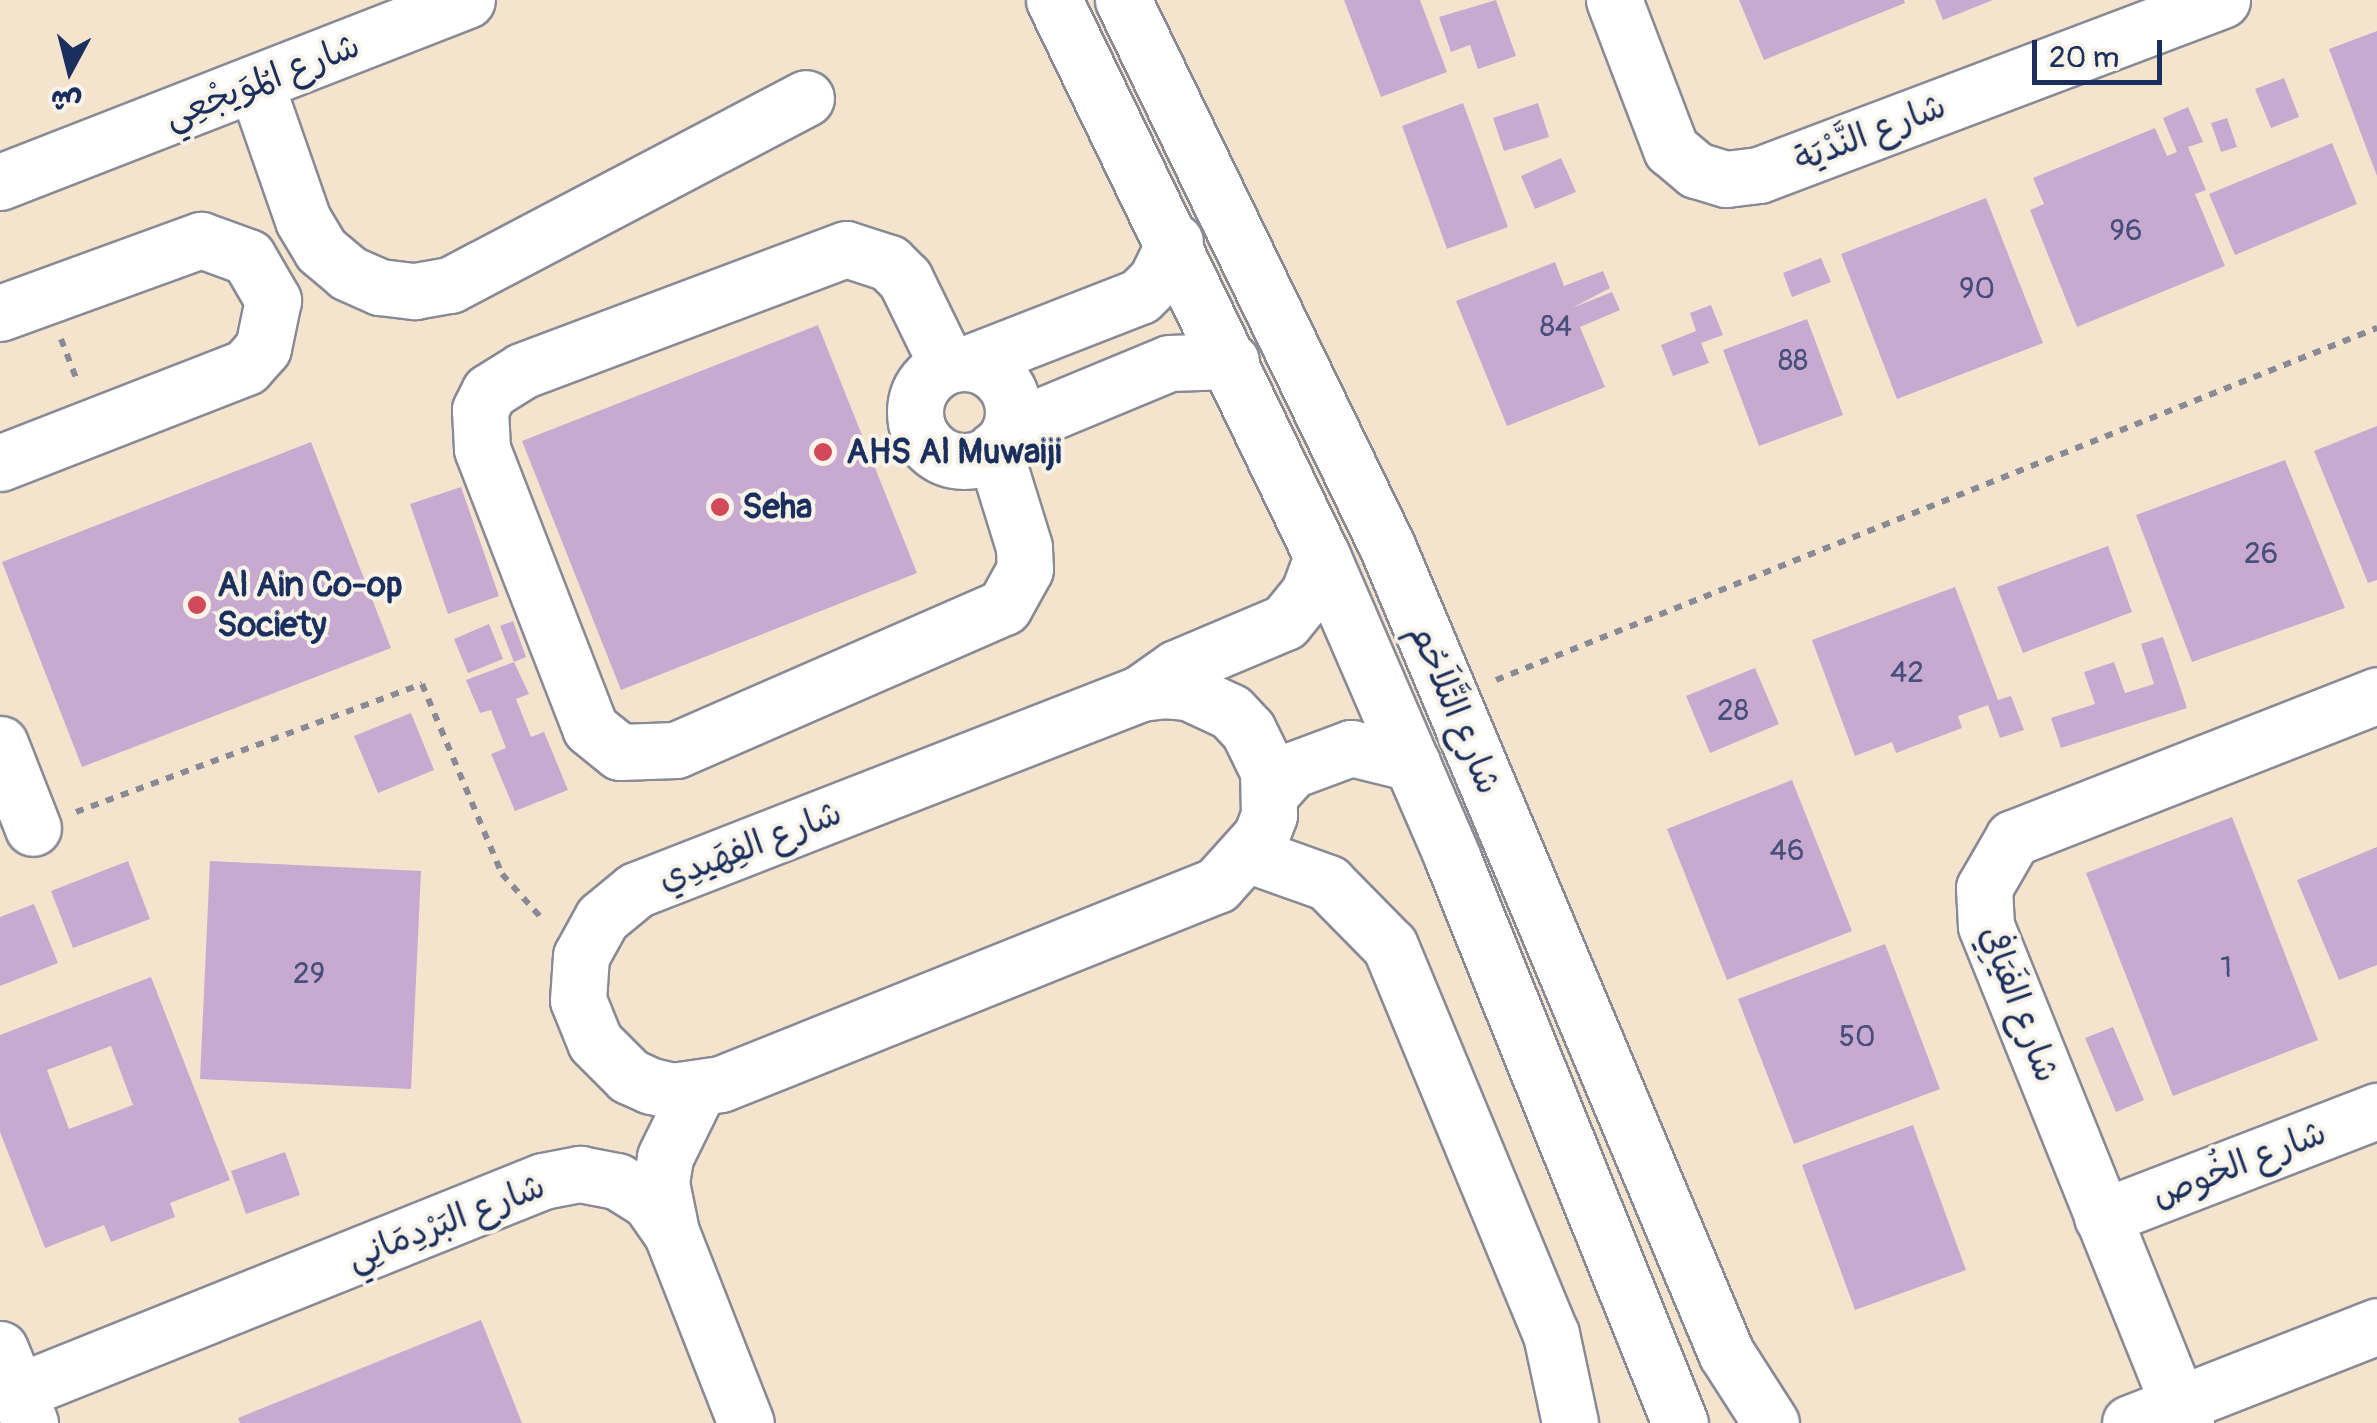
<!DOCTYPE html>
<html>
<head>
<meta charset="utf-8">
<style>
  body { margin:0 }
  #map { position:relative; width:2377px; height:1423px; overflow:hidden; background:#f5e4cd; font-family:Pangolin,"Playpen Sans Arabic",sans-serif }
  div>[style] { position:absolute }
  .building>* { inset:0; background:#c8aad1 }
  .path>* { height:6px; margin-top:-3px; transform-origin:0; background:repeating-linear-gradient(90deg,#888a96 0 8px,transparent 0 16px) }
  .roads { filter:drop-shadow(2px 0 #888a96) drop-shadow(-2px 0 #888a96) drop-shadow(0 2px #888a96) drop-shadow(0 -2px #888a96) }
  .minor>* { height:55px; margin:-27.5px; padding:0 27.5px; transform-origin:27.5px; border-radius:27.5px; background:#fff }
  .minor>.ring { margin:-27.5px; padding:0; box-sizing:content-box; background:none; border:55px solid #fff; border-radius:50% }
  .dots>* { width:28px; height:28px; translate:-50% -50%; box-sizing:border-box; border:5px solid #f7f3e8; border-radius:50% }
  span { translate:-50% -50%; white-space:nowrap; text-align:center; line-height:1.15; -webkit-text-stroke:8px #f7f3e8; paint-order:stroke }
  .number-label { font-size:30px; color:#464e7b }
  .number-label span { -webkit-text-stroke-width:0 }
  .street-label { font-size:35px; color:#1b2f5e }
  .poi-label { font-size:35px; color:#1b2f5e; font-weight:700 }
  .left { translate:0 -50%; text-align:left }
  .north { position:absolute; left:20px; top:20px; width:100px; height:100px; -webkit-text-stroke:8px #f7f3e8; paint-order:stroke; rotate:187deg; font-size:28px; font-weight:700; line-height:40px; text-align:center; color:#1b2f5e }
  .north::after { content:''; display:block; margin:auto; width:35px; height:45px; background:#1b2f5e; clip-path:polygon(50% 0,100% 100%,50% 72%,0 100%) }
  .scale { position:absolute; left:2032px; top:40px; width:130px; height:45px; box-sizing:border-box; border:5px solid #1b2f5e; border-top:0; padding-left:12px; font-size:30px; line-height:35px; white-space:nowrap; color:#1b2f5e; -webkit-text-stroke:8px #f7f3e8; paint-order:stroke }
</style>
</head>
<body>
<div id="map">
  <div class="building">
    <i style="clip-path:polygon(1344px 0,1420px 0,1447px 72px,1381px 97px)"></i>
    <i style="clip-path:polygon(1496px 0,1516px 56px,1478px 69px,1470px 45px,1451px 52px,1439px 17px)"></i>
    <i style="clip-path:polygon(1739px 0,1904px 0,1905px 3px,1764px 60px)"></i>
    <i style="clip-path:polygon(1935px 0,1993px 0,1943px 20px)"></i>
    <i style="clip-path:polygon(2377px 31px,2377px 176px,2329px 49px)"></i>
    <i style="clip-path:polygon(2284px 78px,2299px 117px,2271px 128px,2255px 89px)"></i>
    <i style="clip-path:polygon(1463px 103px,1508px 227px,1447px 249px,1402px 126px)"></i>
    <i style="clip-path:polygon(1538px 103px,1549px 137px,1504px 151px,1493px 118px)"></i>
    <i style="clip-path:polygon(2188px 107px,2203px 142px,2188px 147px,2206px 190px,2195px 194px,2225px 266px,2077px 327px,2030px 210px,2044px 204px,2033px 178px,2155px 128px,2167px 156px,2177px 152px,2163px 118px)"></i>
    <i style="clip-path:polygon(2227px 118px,2237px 147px,2221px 152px,2211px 123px)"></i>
    <i style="clip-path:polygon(2332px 143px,2357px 204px,2235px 255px,2209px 194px)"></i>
    <i style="clip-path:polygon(1561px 158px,1576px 192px,1535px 209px,1521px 176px)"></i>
    <i style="clip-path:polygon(1986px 198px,2043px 343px,1897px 399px,1841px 254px)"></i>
    <i style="clip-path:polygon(1821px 258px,1831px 282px,1792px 297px,1783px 273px)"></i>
    <i style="clip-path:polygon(1555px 262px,1564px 286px,1603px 271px,1610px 288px,1572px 308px,1612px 292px,1620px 310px,1580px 327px,1605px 387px,1507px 426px,1456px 301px)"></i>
    <i style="clip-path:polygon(1711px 305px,1723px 335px,1701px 343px,1709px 363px,1673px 376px,1661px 345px,1696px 331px,1690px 313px)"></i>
    <i style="clip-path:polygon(1807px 319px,1843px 415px,1759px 446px,1723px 350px)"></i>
    <i style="clip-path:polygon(818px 325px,917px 573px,621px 690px,522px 441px)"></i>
    <i style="clip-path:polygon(2377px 426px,2377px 580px,2368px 583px,2314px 451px)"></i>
    <i style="clip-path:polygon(311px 442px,391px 648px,82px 767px,2px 562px)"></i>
    <i style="clip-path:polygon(2285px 460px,2345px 608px,2192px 662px,2136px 515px)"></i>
    <i style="clip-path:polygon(461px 487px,499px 596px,448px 614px,410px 504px)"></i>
    <i style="clip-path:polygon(2108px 546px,2132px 612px,2023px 653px,1997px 587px)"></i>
    <i style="clip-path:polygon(1955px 587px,1998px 700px,2011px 696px,2024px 730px,2000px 738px,1988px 705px,1958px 716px,1962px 728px,1896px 753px,1892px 742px,1855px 756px,1812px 640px)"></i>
    <i style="clip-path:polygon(513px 621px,526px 657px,514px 662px,529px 694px,516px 699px,531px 737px,544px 732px,568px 790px,515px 811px,491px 754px,506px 748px,491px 710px,480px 713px,466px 680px,514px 662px,500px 626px)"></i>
    <i style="clip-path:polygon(489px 624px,503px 659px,468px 673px,454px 639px)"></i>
    <i style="clip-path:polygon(2163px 637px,2187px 708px,2061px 748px,2051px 718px,2095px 704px,2084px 672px,2114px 662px,2125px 693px,2154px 684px,2141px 644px)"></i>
    <i style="clip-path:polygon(1755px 668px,1779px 724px,1710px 753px,1686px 696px)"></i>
    <i style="clip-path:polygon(411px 713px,434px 770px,378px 793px,354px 736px)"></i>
    <i style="clip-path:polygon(1792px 780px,1852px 931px,1727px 980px,1667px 829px)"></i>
    <i style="clip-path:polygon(2232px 817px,2318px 1040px,2173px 1096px,2086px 873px)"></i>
    <i style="clip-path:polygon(2377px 847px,2377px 965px,2339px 980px,2297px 880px)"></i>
    <i style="clip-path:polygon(128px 861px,150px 919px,73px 948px,51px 891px)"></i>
    <i style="clip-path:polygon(210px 861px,421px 871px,411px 1089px,200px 1079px)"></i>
    <i style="clip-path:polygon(34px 904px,58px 963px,0 986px,0 917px)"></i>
    <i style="clip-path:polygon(1885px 944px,1940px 1089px,1794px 1144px,1738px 999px)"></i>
    <i style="clip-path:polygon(evenodd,151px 977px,230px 1180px,170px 1203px,175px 1217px,111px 1242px,104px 1225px,45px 1248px,0 1132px,0 1035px,151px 977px,111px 1046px,133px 1105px,69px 1129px,47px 1070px,111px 1046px)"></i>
    <i style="clip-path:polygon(2113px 1027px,2144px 1100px,2116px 1112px,2085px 1038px)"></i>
    <i style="clip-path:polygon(1913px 1125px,1966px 1270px,1855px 1310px,1802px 1165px)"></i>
    <i style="clip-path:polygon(285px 1152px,300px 1195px,246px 1214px,231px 1171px)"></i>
    <i style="clip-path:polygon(481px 1320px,522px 1423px,240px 1423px,238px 1418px)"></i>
  </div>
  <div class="path">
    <i style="left:61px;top:339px;width:47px;rotate:68.9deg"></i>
    <i style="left:1496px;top:680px;width:949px;rotate:-21.78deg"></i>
    <i style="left:76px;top:812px;width:369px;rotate:-20.3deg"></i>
    <i style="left:422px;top:684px;width:206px;rotate:67.2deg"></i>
    <i style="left:502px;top:874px;width:63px;rotate:48.2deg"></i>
  </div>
  <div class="roads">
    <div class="minor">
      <i style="left:1054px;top:0;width:617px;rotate:64.27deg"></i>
      <i style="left:1322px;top:556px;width:328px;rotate:66.6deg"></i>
      <i style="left:1452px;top:857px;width:610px;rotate:68.06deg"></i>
      <i style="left:1123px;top:0;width:606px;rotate:64.2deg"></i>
      <i style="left:1387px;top:546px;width:875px;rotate:67.21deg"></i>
      <i style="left:1726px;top:1353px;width:83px;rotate:57.3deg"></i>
      <i style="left:1614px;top:0;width:160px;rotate:69.1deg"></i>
      <i style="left:1671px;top:149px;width:33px;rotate:40deg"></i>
      <i style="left:1696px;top:170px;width:31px;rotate:17deg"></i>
      <i style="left:1726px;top:179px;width:33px;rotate:-7deg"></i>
      <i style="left:1759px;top:175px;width:495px;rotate:-20.7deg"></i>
      <i style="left:256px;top:85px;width:143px;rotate:70.8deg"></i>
      <i style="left:303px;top:220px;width:35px;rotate:59deg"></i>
      <i style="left:321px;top:250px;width:35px;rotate:40deg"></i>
      <i style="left:348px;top:273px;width:35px;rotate:24deg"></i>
      <i style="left:380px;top:287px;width:35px;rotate:7deg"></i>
      <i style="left:415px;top:291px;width:36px;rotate:-10deg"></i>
      <i style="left:450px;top:285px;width:402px;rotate:-27.7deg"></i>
      <i style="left:0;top:182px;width:501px;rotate:-21.29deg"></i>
      <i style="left:0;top:313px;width:214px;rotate:-20deg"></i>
      <i style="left:201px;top:240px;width:50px;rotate:19.9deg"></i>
      <i style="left:248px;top:257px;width:50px;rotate:59.8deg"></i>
      <i style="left:273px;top:300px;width:49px;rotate:101.8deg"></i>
      <i style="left:263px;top:348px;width:25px;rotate:132deg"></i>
      <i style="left:246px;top:367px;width:264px;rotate:158.7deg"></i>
      <i style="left:971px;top:362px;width:181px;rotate:-21.3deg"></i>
      <i style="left:1140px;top:296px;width:23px;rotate:-45deg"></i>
      <i style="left:1156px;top:280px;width:43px;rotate:-64deg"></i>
      <i class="ring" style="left:915px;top:363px;width:43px;height:43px"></i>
      <i style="left:947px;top:365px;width:96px;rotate:-116deg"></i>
      <i style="left:905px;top:279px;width:23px;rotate:-135deg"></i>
      <i style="left:889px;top:263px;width:45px;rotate:-162deg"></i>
      <i style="left:846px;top:249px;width:346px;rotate:159.4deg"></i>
      <i style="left:522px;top:371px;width:39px;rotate:148deg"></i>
      <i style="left:489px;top:392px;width:20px;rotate:117deg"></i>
      <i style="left:480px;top:410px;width:39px;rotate:87deg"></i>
      <i style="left:482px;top:449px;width:299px;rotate:68.8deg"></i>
      <i style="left:590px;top:728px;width:38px;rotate:39deg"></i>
      <i style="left:620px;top:752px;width:56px;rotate:-2deg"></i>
      <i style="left:676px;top:750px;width:358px;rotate:-23.6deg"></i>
      <i style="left:1004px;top:607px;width:43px;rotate:-61.1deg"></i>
      <i style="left:1025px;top:569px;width:22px;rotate:-93deg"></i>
      <i style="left:1024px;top:547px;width:102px;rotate:-107.2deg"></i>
      <i style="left:1010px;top:429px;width:172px;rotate:-22.5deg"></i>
      <i style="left:1169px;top:363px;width:62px;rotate:-1.8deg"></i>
      <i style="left:1164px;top:690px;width:24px;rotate:5deg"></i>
      <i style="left:1188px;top:692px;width:47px;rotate:24.9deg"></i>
      <i style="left:1231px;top:712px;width:25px;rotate:47deg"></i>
      <i style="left:1248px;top:730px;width:46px;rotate:64deg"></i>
      <i style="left:1268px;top:771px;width:44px;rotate:88.7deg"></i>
      <i style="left:1269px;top:815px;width:22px;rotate:111deg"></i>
      <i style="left:1261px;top:836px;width:66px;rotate:131.9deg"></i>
      <i style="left:1217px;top:885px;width:534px;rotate:158.14deg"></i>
      <i style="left:721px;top:1084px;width:49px;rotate:171.7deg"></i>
      <i style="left:673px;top:1091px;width:23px;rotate:-167deg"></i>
      <i style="left:651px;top:1086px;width:24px;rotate:-156deg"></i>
      <i style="left:629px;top:1076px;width:48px;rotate:-135deg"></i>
      <i style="left:595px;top:1042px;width:45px;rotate:-112deg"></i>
      <i style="left:578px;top:1000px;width:44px;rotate:-86.1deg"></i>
      <i style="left:581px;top:956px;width:43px;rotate:-61.1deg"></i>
      <i style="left:602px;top:918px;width:44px;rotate:-39.5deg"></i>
      <i style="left:636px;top:890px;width:542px;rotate:-21.31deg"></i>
      <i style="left:1141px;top:693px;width:23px;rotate:-7deg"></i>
      <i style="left:1141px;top:693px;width:43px;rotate:-35.5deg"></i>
      <i style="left:1176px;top:668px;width:118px;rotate:-22.9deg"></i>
      <i style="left:1285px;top:622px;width:38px;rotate:-51deg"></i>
      <i style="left:1309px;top:592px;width:38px;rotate:-70deg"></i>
      <i style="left:0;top:744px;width:90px;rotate:68.6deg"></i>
      <i style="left:1271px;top:793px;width:31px;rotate:-48deg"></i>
      <i style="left:1292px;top:770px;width:63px;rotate:-20.4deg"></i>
      <i style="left:1351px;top:748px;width:63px;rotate:13.8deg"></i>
      <i style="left:1250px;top:855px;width:83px;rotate:19.7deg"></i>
      <i style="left:1328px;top:883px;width:88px;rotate:45.5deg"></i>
      <i style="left:1390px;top:946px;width:420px;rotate:67.5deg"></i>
      <i style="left:1551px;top:1334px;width:91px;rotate:77.9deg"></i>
      <i style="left:2102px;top:1217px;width:295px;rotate:-21.1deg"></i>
      <i style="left:671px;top:1232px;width:50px;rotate:-101.5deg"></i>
      <i style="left:661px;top:1183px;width:26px;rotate:-81deg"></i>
      <i style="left:665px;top:1157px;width:75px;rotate:-63.8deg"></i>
      <i style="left:0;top:1349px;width:80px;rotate:67.9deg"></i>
      <i style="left:17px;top:1392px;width:567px;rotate:-21.86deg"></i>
      <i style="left:543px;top:1181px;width:38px;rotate:-11deg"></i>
      <i style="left:580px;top:1174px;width:38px;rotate:11deg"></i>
      <i style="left:617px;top:1181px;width:38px;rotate:32deg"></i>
      <i style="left:649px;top:1201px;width:38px;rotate:55deg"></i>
      <i style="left:671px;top:1232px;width:205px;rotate:68.6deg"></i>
      <i style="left:2130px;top:1423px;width:265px;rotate:-21.4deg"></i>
      <i style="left:2186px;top:1423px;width:536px;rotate:-111.92deg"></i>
      <i style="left:1986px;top:926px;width:38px;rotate:-93deg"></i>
      <i style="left:1984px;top:888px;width:58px;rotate:-59.9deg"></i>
      <i style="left:2013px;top:838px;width:391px;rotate:-21.4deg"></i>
    </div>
  </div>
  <div class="dots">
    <i style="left:823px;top:452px;background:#d1495b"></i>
    <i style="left:720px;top:507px;background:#d1495b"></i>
    <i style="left:197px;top:605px;background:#d1495b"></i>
  </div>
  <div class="number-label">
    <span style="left:2126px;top:231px">96</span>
    <span style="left:1977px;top:289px">90</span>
    <span style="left:1556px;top:327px">84</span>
    <span style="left:1793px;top:361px">88</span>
    <span style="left:2261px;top:554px">26</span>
    <span style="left:1907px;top:673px">42</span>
    <span style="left:1733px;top:711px">28</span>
    <span style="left:1787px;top:851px">46</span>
    <span style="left:2226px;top:968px">1</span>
    <span style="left:309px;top:974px">29</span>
    <span style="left:1857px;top:1037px">50</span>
  </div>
  <div class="street-label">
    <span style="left:262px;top:81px;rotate:-21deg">شارع المُوَيجْعِي</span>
    <span style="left:1870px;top:133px;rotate:-21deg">شارع النَّدْيَة</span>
    <span style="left:1455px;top:709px;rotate:67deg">شارع التَّلاَحُم</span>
    <span style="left:750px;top:846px;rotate:-21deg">شارع الفِهَيدِي</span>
    <span style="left:2019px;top:1004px;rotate:69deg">شارع الفَيَافِي</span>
    <span style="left:2239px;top:1164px;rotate:-21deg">شارع الخُوص</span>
    <span style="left:446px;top:1222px;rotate:-21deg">شارع البَرْدِمَانِي</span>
  </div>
  <div class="poi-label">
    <span class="left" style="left:846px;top:452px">AHS Al Muwaiji</span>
    <span class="left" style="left:742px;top:507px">Seha</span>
    <span class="left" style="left:217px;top:605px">Al Ain Co-op<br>Society</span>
  </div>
  <div class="north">ش</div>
  <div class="scale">20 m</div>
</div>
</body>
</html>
